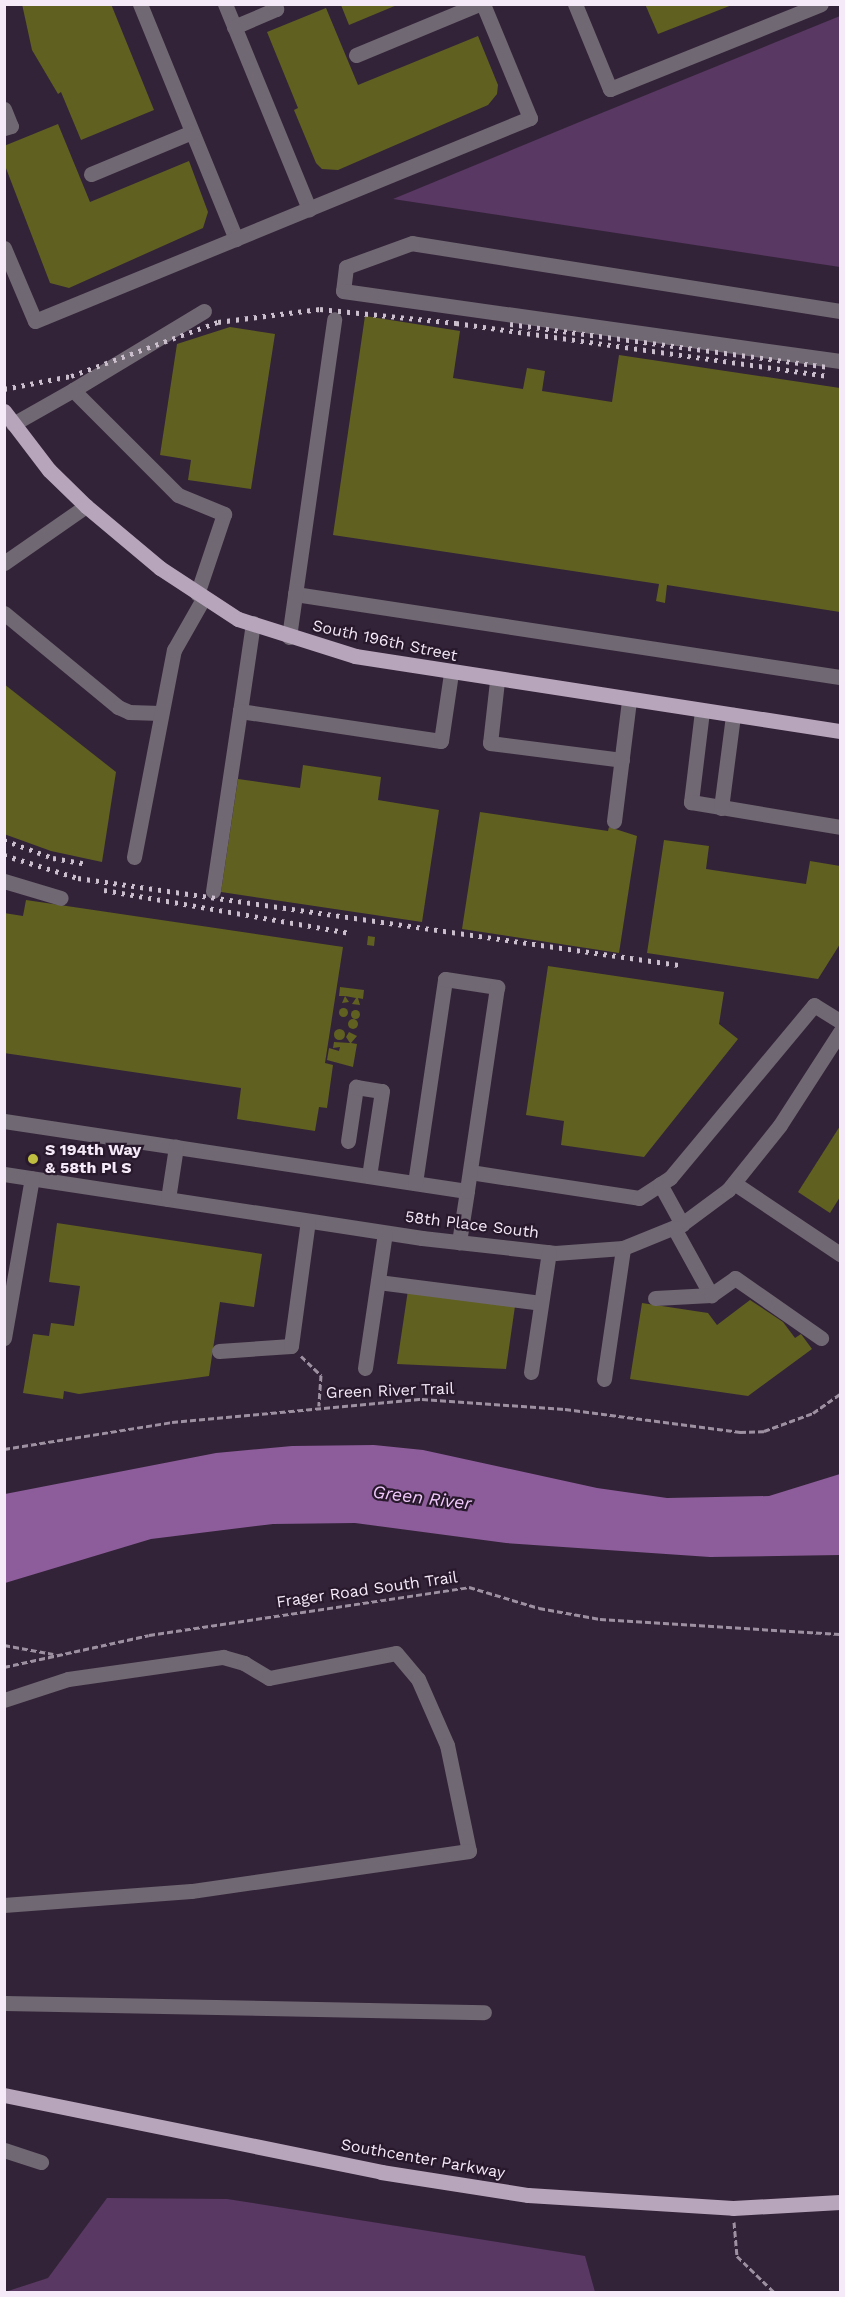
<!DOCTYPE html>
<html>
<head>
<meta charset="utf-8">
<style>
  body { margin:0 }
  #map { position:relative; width:845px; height:2297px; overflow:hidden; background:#332338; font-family:"Work Sans",sans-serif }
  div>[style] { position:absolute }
  .green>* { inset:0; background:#593863 }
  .water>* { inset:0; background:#8c5d9a }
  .building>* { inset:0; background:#606021 }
  .round { border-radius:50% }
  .path>* { height:3px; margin-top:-1.5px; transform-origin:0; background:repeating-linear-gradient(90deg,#9d90a1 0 6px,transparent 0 9px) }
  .minor>* { height:15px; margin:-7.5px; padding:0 7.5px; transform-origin:7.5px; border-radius:7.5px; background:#706873 }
  .major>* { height:15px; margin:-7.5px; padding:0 7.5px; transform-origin:7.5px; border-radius:7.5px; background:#b7a5bc }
  .rail>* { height:4.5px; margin-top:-2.25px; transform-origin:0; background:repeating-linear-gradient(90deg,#cbbfce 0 3px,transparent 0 9px) }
  .dots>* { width:16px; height:16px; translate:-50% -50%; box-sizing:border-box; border:3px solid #29192d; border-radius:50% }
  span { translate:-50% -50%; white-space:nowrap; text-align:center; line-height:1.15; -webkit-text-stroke:4.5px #29192d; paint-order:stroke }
  .street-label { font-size:16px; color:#f5eaf8 }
  .poi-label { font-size:16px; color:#f5eaf8; font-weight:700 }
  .left { translate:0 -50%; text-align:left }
  .water-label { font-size:18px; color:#f1c9fd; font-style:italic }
  .frame { position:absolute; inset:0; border:6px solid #f5eaf8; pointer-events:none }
</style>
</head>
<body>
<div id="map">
  <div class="green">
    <i style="clip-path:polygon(840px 16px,840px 267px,393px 199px,577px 123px)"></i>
    <i style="clip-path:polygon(107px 2198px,227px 2199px,585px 2256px,595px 2292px,5px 2292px,48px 2278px)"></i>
  </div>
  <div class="water">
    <i style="clip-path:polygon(374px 1445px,423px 1450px,597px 1488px,667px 1498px,769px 1496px,840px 1474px,840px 1555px,710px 1557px,506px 1543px,355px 1523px,273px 1524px,151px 1539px,5px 1583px,5px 1494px,216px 1453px,292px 1446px)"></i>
  </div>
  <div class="building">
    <i style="clip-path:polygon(22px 4px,111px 4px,154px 110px,81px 140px,61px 92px,58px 94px,32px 50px)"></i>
    <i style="clip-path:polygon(645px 4px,732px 4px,732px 5px,658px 34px)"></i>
    <i style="clip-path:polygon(341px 5px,397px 5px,349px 25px)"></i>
    <i style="clip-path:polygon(326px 8px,358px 85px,478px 36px,498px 85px,497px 94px,488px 105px,384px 150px,338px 170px,322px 169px,316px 163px,294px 110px,298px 108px,267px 32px)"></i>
    <i style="clip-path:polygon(58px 124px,90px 202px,189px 161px,208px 212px,203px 228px,69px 288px,50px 283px,4px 163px,4px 146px)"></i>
    <i style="clip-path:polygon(365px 316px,460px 331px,453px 378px,523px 389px,527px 368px,545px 371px,542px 391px,612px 402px,619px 355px,840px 388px,840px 612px,667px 585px,665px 603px,656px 601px,659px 584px,333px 535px)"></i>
    <i style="clip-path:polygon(230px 327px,275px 334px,251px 489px,188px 480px,191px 460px,160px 455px,177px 344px)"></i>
    <i style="clip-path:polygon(4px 684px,116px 772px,102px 862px,51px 851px,4px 834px)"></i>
    <i style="clip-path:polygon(303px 765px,381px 777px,378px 800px,439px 810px,422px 922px,221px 892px,238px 779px,300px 788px)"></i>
    <i style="clip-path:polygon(480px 812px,608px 831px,609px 827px,637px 836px,619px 953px,462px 929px)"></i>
    <i style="clip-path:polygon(664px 840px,709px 846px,706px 869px,806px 884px,810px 861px,840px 866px,840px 944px,818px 979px,647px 953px)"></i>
    <i style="clip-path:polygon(26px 900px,343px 947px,325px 1063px,333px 1065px,327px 1108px,319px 1107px,315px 1131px,237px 1119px,241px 1088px,4px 1053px,4px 913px,23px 916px)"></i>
    <i style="clip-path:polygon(368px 936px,375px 937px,374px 946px,367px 945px)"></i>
    <i style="clip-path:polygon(548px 966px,724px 992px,719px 1024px,738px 1039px,644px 1157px,561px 1145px,564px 1121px,526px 1115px)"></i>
    <i style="clip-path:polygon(340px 987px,364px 990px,363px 999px,358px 998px,360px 1005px,352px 1004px,356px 998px,345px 996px,349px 1002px,342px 1003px,345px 996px,339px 996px)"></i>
    <i class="round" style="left:338.5px;top:1007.5px;width:9px;height:9px"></i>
    <i class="round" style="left:350.5px;top:1009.5px;width:9px;height:9px"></i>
    <i class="round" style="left:348px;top:1019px;width:10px;height:10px"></i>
    <i class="round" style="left:333.5px;top:1028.5px;width:11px;height:11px"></i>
    <i style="clip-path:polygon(349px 1032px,357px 1036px,351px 1043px,357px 1044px,353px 1067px,327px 1060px,329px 1048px,339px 1051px,340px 1047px,333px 1048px,334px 1042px,350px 1043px,346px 1037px)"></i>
    <i style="clip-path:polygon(840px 1126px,840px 1197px,830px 1213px,798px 1192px)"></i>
    <i style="clip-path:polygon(57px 1223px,262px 1254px,254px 1307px,220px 1302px,209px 1376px,79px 1394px,64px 1391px,63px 1399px,23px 1393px,33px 1334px,49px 1336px,51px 1323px,74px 1326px,80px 1286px,49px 1282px)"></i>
    <i style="clip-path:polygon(408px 1290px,515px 1306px,506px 1369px,397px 1364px)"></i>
    <i style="clip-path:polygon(750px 1300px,783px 1322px,795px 1338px,801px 1334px,812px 1349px,748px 1396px,630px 1379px,642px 1303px,708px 1313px,717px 1325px)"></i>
  </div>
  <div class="path">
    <i style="left:301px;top:1356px;width:28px;rotate:44deg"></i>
    <i style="left:321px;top:1375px;width:31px;rotate:94deg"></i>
    <i style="left:4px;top:1449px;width:170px;rotate:-9.1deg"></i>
    <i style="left:172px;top:1422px;width:251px;rotate:-5.3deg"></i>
    <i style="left:422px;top:1399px;width:143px;rotate:4deg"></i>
    <i style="left:565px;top:1409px;width:177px;rotate:7.5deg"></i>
    <i style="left:740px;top:1432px;width:24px;rotate:-2deg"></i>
    <i style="left:764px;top:1431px;width:52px;rotate:-20.2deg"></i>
    <i style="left:813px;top:1413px;width:33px;rotate:-35deg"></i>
    <i style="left:4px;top:1645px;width:50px;rotate:10.4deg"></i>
    <i style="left:4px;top:1667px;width:148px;rotate:-12.4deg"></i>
    <i style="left:149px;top:1635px;width:324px;rotate:-8.5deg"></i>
    <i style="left:469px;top:1587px;width:73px;rotate:16.7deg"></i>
    <i style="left:539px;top:1608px;width:62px;rotate:10.2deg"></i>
    <i style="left:600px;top:1619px;width:240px;rotate:3.6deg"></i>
    <i style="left:734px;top:2222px;width:34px;rotate:85deg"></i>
    <i style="left:737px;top:2256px;width:52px;rotate:44.2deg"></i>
  </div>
  <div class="minor">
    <i style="left:140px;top:4px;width:254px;rotate:67.8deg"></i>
    <i style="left:225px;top:4px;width:222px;rotate:67.7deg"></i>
    <i style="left:575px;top:4px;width:92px;rotate:67.6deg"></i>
    <i style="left:610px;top:89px;width:227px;rotate:-21.9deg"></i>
    <i style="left:234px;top:27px;width:46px;rotate:-23.2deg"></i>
    <i style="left:276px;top:9px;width:5px;rotate:-112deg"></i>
    <i style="left:356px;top:55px;width:133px;rotate:-22.5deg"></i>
    <i style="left:4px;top:109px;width:18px;rotate:68deg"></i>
    <i style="left:11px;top:126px;width:7px;rotate:164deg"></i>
    <i style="left:91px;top:174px;width:109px;rotate:-22.6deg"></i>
    <i style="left:4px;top:248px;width:79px;rotate:67deg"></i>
    <i style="left:35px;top:321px;width:535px;rotate:-22.3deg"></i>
    <i style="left:530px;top:118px;width:123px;rotate:-112.4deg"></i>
    <i style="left:840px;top:311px;width:433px;rotate:-171deg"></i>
    <i style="left:412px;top:243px;width:70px;rotate:160deg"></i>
    <i style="left:346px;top:267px;width:24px;rotate:97deg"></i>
    <i style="left:343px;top:291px;width:502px;rotate:8.02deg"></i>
    <i style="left:73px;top:390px;width:153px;rotate:-31.1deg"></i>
    <i style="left:13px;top:424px;width:69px;rotate:-29.5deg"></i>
    <i style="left:73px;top:390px;width:148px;rotate:45deg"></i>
    <i style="left:178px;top:495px;width:50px;rotate:22.4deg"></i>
    <i style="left:224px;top:514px;width:84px;rotate:108.6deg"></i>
    <i style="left:4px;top:563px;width:100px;rotate:-34.8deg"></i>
    <i style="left:295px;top:594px;width:551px;rotate:8.66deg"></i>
    <i style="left:4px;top:613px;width:148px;rotate:39.5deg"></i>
    <i style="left:118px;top:707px;width:12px;rotate:24deg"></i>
    <i style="left:129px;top:712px;width:32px;rotate:2deg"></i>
    <i style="left:253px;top:623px;width:89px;rotate:98.4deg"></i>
    <i style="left:240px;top:711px;width:203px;rotate:8.5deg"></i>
    <i style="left:441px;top:741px;width:69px;rotate:-81.6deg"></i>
    <i style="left:289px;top:637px;width:321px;rotate:-81.9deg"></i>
    <i style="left:497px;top:681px;width:62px;rotate:96.4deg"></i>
    <i style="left:490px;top:743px;width:133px;rotate:7.3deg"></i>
    <i style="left:702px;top:711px;width:92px;rotate:96.9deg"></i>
    <i style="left:691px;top:802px;width:151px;rotate:9.5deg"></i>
    <i style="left:721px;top:808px;width:94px;rotate:-82.6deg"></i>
    <i style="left:614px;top:821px;width:122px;rotate:-82.9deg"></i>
    <i style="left:134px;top:857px;width:211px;rotate:-79.1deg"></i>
    <i style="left:174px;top:650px;width:59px;rotate:-60.4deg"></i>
    <i style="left:4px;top:881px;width:59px;rotate:16.6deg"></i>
    <i style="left:213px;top:891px;width:182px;rotate:-81.5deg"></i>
    <i style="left:4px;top:1121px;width:468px;rotate:8.6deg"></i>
    <i style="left:467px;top:1191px;width:52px;rotate:98.9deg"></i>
    <i style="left:348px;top:1141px;width:55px;rotate:-81.6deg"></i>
    <i style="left:356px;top:1087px;width:26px;rotate:9deg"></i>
    <i style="left:382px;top:1091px;width:86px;rotate:98.7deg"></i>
    <i style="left:470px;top:1172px;width:171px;rotate:8.7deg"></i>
    <i style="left:639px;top:1198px;width:37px;rotate:-33deg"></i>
    <i style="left:670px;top:1178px;width:225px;rotate:-50.2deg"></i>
    <i style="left:814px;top:1005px;width:31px;rotate:32deg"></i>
    <i style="left:4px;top:1174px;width:423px;rotate:8.7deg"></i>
    <i style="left:422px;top:1238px;width:134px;rotate:6.4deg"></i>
    <i style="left:555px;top:1253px;width:68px;rotate:-4.2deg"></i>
    <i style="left:623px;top:1248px;width:64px;rotate:-22.1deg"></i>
    <i style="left:682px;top:1224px;width:57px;rotate:-36.5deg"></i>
    <i style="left:728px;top:1190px;width:83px;rotate:-51.3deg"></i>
    <i style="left:780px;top:1125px;width:111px;rotate:-57.2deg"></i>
    <i style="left:415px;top:1183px;width:206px;rotate:-81.6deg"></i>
    <i style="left:445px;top:979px;width:53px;rotate:8.7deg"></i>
    <i style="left:497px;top:987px;width:206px;rotate:98.4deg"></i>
    <i style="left:734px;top:1183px;width:128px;rotate:33.8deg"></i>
    <i style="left:660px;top:1184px;width:46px;rotate:61.2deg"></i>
    <i style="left:168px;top:1199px;width:53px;rotate:-81.3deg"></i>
    <i style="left:674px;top:1228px;width:77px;rotate:61.1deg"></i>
    <i style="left:378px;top:1282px;width:164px;rotate:7.3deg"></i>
    <i style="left:655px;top:1298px;width:56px;rotate:-3.1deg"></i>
    <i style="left:711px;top:1295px;width:29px;rotate:-35deg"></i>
    <i style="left:735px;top:1278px;width:105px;rotate:34.9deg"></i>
    <i style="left:4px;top:1338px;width:162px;rotate:-80.1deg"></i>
    <i style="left:219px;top:1351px;width:72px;rotate:-4deg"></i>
    <i style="left:291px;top:1346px;width:126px;rotate:-82.3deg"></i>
    <i style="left:365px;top:1368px;width:136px;rotate:-81.6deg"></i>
    <i style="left:531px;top:1372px;width:121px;rotate:-81.5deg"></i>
    <i style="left:604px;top:1379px;width:132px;rotate:-81.7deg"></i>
    <i style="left:4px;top:1700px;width:67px;rotate:-18.2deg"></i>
    <i style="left:68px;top:1679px;width:157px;rotate:-8.1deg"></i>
    <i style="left:223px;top:1657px;width:22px;rotate:16deg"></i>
    <i style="left:244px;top:1663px;width:29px;rotate:31deg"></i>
    <i style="left:269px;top:1678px;width:129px;rotate:-11.1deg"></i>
    <i style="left:396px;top:1653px;width:34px;rotate:50deg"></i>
    <i style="left:418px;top:1679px;width:72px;rotate:66.3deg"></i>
    <i style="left:447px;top:1745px;width:108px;rotate:78.3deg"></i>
    <i style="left:469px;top:1851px;width:281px;rotate:171.8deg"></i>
    <i style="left:191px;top:1891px;width:188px;rotate:175.7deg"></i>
    <i style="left:4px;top:2003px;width:480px;rotate:1.1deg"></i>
    <i style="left:4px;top:2150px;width:39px;rotate:18deg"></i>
  </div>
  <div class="major">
    <i style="left:4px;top:411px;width:74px;rotate:52.7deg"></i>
    <i style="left:49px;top:470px;width:52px;rotate:44.2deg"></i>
    <i style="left:86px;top:506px;width:97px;rotate:40deg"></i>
    <i style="left:160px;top:568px;width:93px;rotate:33.2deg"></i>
    <i style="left:238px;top:619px;width:123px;rotate:17.5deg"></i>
    <i style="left:355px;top:656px;width:491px;rotate:8.8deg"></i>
    <i style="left:4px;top:2095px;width:385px;rotate:11.5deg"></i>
    <i style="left:381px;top:2172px;width:149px;rotate:8.9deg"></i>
    <i style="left:528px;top:2195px;width:205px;rotate:3.6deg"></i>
    <i style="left:733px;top:2208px;width:107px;rotate:-3.2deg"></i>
  </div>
  <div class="rail">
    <i style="left:510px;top:324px;width:322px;rotate:7.7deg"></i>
    <i style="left:4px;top:389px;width:68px;rotate:-11deg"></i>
    <i style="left:71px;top:376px;width:157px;rotate:-20.2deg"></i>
    <i style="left:218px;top:322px;width:103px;rotate:-7.3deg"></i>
    <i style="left:320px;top:309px;width:137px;rotate:5.9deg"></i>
    <i style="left:456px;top:323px;width:376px;rotate:8.1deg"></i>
    <i style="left:4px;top:840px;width:52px;rotate:20.2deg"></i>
    <i style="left:53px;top:858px;width:35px;rotate:10deg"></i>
    <i style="left:4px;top:855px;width:77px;rotate:17.3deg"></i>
    <i style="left:78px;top:878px;width:607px;rotate:8.24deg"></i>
    <i style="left:104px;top:890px;width:250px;rotate:9.9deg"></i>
  </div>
  <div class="dots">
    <i style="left:33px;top:1159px;background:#bfbe41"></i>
  </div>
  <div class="street-label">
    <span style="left:385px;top:641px;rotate:12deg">South 196th Street</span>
    <span style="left:472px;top:1225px;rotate:7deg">58th Place South</span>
    <span style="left:390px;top:1391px;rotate:-2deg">Green River Trail</span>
    <span style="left:367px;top:1590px;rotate:-8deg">Frager Road South Trail</span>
    <span style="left:423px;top:2159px;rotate:10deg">Southcenter Parkway</span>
  </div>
  <div class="poi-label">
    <span class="left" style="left:45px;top:1159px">S 194th Way<br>&amp; 58th Pl S</span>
  </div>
  <div class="water-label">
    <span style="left:422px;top:1498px;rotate:7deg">Green River</span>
  </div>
  <div class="frame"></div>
</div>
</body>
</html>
